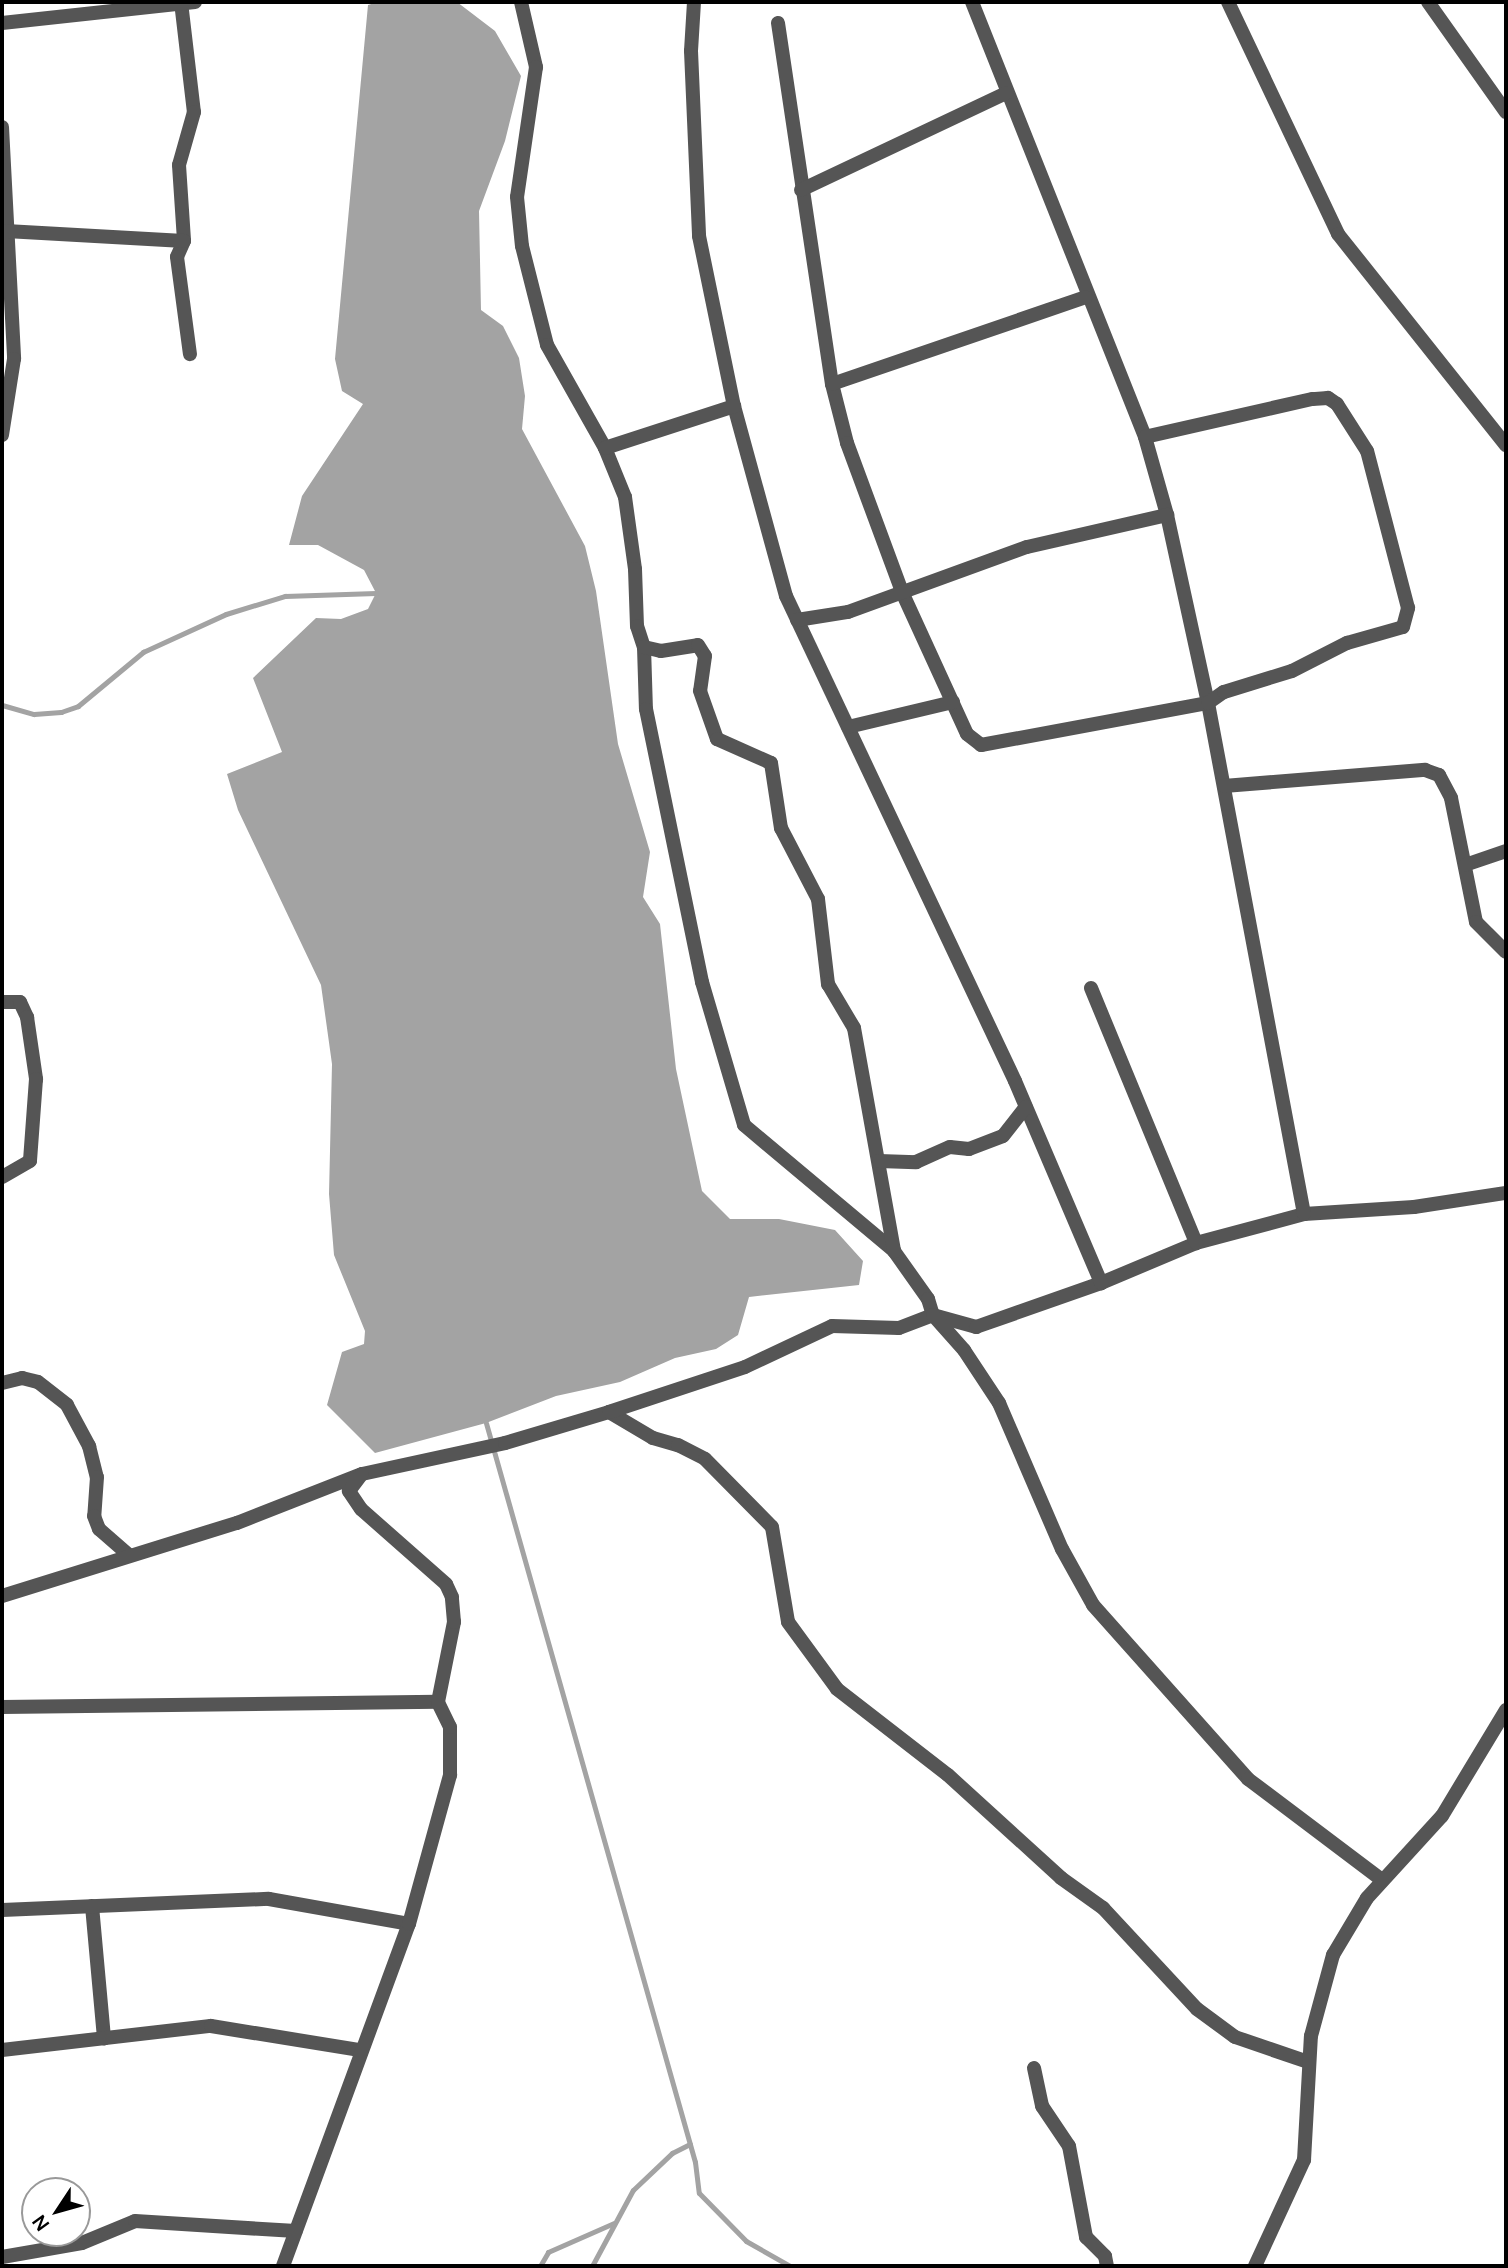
<!DOCTYPE html>
<html>
<head>
<meta charset="utf-8">
<style>
  body { margin:0 }
  #map { position:relative; width:1508px; height:2268px; overflow:hidden; background:#fff; font-family:Manrope,sans-serif }
  div>[style] { position:absolute }
  .water>* { inset:0; background:#a3a3a3 }
  .stream>* { height:5px; margin:-2.5px; padding:0 2.5px; transform-origin:2.5px; border-radius:2.5px; background:#a3a3a3 }
  .minor>* { height:14px; margin:-7px; padding:0 7px; transform-origin:7px; border-radius:7px; background:#555 }
  span { translate:-50% -50%; white-space:nowrap; text-align:center; line-height:1.15; -webkit-text-stroke:7px #fff; paint-order:stroke }
  .frame { position:absolute; inset:0; border:4px solid #000; pointer-events:none }
  .north { position:absolute; left:21px; top:2177px; width:70px; height:70px; box-sizing:border-box; background:#fff; border:2px solid #999; border-radius:50%; rotate:234deg; font-size:19px; font-weight:700; line-height:28px; text-align:center; color:#000 }
  .north::after { content:''; display:block; margin:auto; width:24px; height:32px; background:#000; clip-path:polygon(50% 0,100% 100%,50% 72%,0 100%) }
</style>
</head>
<body>
<div id="map">
  <div class="water">
    <i style="clip-path:polygon(378px 2px,457px 2px,495px 31px,521px 76px,505px 141px,479px 211px,481px 310px,503px 326px,519px 358px,525px 396px,522px 429px,585px 546px,596px 591px,618px 744px,650px 852px,643px 897px,660px 924px,676px 1069px,702px 1191px,730px 1219px,779px 1219px,835px 1230px,863px 1261px,859px 1285px,749px 1297px,738px 1335px,716px 1349px,675px 1358px,620px 1382px,556px 1396px,486px 1423px,375px 1453px,327px 1405px,342px 1352px,364px 1344px,365px 1331px,334px 1255px,329px 1194px,332px 1064px,321px 985px,238px 810px,227px 774px,282px 752px,253px 678px,316px 618px,341px 619px,368px 609px,376px 593px,364px 570px,318px 545px,289px 545px,302px 496px,363px 404px,342px 391px,335px 359px,368px 5px)"></i>
  </div>
  <div class="stream">
    <i style="left:2px;top:705px;width:33px;rotate:16deg"></i>
    <i style="left:34px;top:714px;width:27px;rotate:-4deg"></i>
    <i style="left:61px;top:712px;width:18px;rotate:-19deg"></i>
    <i style="left:78px;top:706px;width:85px;rotate:-39.7deg"></i>
    <i style="left:143px;top:652px;width:91px;rotate:-24.6deg"></i>
    <i style="left:226px;top:614px;width:62px;rotate:-17deg"></i>
    <i style="left:285px;top:596px;width:91px;rotate:-1.9deg"></i>
    <i style="left:486px;top:1423px;width:768px;rotate:74.21deg"></i>
    <i style="left:695px;top:2162px;width:31px;rotate:83deg"></i>
    <i style="left:699px;top:2193px;width:67px;rotate:45.6deg"></i>
    <i style="left:746px;top:2241px;width:51px;rotate:29.6deg"></i>
    <i style="left:540px;top:2266px;width:16px;rotate:-60deg"></i>
    <i style="left:548px;top:2252px;width:72px;rotate:-23.7deg"></i>
    <i style="left:592px;top:2266px;width:86px;rotate:-61.7deg"></i>
    <i style="left:633px;top:2190px;width:54px;rotate:-43.5deg"></i>
    <i style="left:672px;top:2153px;width:20px;rotate:-27deg"></i>
  </div>
  <div class="minor">
    <i style="left:181px;top:2px;width:111px;rotate:83.3deg"></i>
    <i style="left:194px;top:112px;width:55px;rotate:105.8deg"></i>
    <i style="left:179px;top:165px;width:76px;rotate:86.2deg"></i>
    <i style="left:184px;top:241px;width:17px;rotate:114deg"></i>
    <i style="left:177px;top:257px;width:98px;rotate:82.4deg"></i>
    <i style="left:521px;top:2px;width:67px;rotate:77deg"></i>
    <i style="left:536px;top:67px;width:131px;rotate:98.3deg"></i>
    <i style="left:517px;top:197px;width:49px;rotate:84.2deg"></i>
    <i style="left:522px;top:246px;width:102px;rotate:75.8deg"></i>
    <i style="left:547px;top:345px;width:118px;rotate:60.6deg"></i>
    <i style="left:605px;top:448px;width:53px;rotate:67.8deg"></i>
    <i style="left:625px;top:497px;width:73px;rotate:82.1deg"></i>
    <i style="left:635px;top:569px;width:57px;rotate:88deg"></i>
    <i style="left:637px;top:626px;width:22px;rotate:72deg"></i>
    <i style="left:644px;top:647px;width:62px;rotate:88.2deg"></i>
    <i style="left:646px;top:709px;width:279px;rotate:78.4deg"></i>
    <i style="left:702px;top:982px;width:149px;rotate:73.6deg"></i>
    <i style="left:744px;top:1125px;width:196px;rotate:40deg"></i>
    <i style="left:894px;top:1251px;width:59px;rotate:54.7deg"></i>
    <i style="left:928px;top:1299px;width:17px;rotate:73deg"></i>
    <i style="left:933px;top:1315px;width:45px;rotate:15.6deg"></i>
    <i style="left:976px;top:1327px;width:133px;rotate:-19.4deg"></i>
    <i style="left:1101px;top:1283px;width:103px;rotate:-22.8deg"></i>
    <i style="left:1196px;top:1243px;width:112px;rotate:-15deg"></i>
    <i style="left:1304px;top:1214px;width:110px;rotate:-3.6deg"></i>
    <i style="left:1414px;top:1207px;width:93px;rotate:-8.7deg"></i>
    <i style="left:694px;top:2px;width:49px;rotate:93.5deg"></i>
    <i style="left:691px;top:51px;width:185px;rotate:87.5deg"></i>
    <i style="left:699px;top:236px;width:174px;rotate:78.4deg"></i>
    <i style="left:734px;top:406px;width:197px;rotate:74.7deg"></i>
    <i style="left:786px;top:596px;width:536px;rotate:64.72deg"></i>
    <i style="left:1015px;top:1081px;width:220px;rotate:66.9deg"></i>
    <i style="left:972px;top:2px;width:468px;rotate:68.3deg"></i>
    <i style="left:1145px;top:437px;width:81px;rotate:74.2deg"></i>
    <i style="left:1167px;top:515px;width:192px;rotate:77.7deg"></i>
    <i style="left:1208px;top:703px;width:520px;rotate:79.36deg"></i>
    <i style="left:1228px;top:2px;width:257px;rotate:64.6deg"></i>
    <i style="left:1338px;top:234px;width:270px;rotate:51.5deg"></i>
    <i style="left:1428px;top:2px;width:135px;rotate:54.7deg"></i>
    <i style="left:2px;top:23px;width:194px;rotate:-6.2deg"></i>
    <i style="left:778px;top:23px;width:365px;rotate:81.5deg"></i>
    <i style="left:832px;top:384px;width:61px;rotate:75.7deg"></i>
    <i style="left:847px;top:443px;width:159px;rotate:69.7deg"></i>
    <i style="left:902px;top:592px;width:156px;rotate:65.4deg"></i>
    <i style="left:967px;top:734px;width:18px;rotate:38deg"></i>
    <i style="left:981px;top:745px;width:231px;rotate:-10.5deg"></i>
    <i style="left:1208px;top:703px;width:19px;rotate:-35deg"></i>
    <i style="left:1224px;top:692px;width:71px;rotate:-17.2deg"></i>
    <i style="left:1292px;top:671px;width:62px;rotate:-27deg"></i>
    <i style="left:1347px;top:643px;width:58px;rotate:-15.9deg"></i>
    <i style="left:1403px;top:627px;width:20px;rotate:-75deg"></i>
    <i style="left:1408px;top:608px;width:162px;rotate:-104.6deg"></i>
    <i style="left:1367px;top:451px;width:56px;rotate:-122.6deg"></i>
    <i style="left:1337px;top:404px;width:11px;rotate:-146deg"></i>
    <i style="left:1328px;top:398px;width:16px;rotate:176deg"></i>
    <i style="left:1312px;top:399px;width:171px;rotate:167.2deg"></i>
    <i style="left:2px;top:127px;width:232px;rotate:87deg"></i>
    <i style="left:14px;top:359px;width:77px;rotate:99deg"></i>
    <i style="left:801px;top:190px;width:227px;rotate:-25.3deg"></i>
    <i style="left:6px;top:231px;width:178px;rotate:3.2deg"></i>
    <i style="left:832px;top:384px;width:268px;rotate:-18.9deg"></i>
    <i style="left:605px;top:448px;width:136px;rotate:-18deg"></i>
    <i style="left:797px;top:620px;width:52px;rotate:-8.9deg"></i>
    <i style="left:848px;top:612px;width:190px;rotate:-20deg"></i>
    <i style="left:1027px;top:547px;width:144px;rotate:-12.9deg"></i>
    <i style="left:644px;top:647px;width:17px;rotate:13deg"></i>
    <i style="left:661px;top:651px;width:37px;rotate:-9deg"></i>
    <i style="left:698px;top:645px;width:13px;rotate:58deg"></i>
    <i style="left:705px;top:656px;width:35px;rotate:98deg"></i>
    <i style="left:700px;top:691px;width:51px;rotate:70.5deg"></i>
    <i style="left:717px;top:739px;width:59px;rotate:24deg"></i>
    <i style="left:771px;top:763px;width:66px;rotate:81.3deg"></i>
    <i style="left:781px;top:828px;width:80px;rotate:62.5deg"></i>
    <i style="left:818px;top:899px;width:86px;rotate:83.3deg"></i>
    <i style="left:828px;top:984px;width:51px;rotate:59.4deg"></i>
    <i style="left:854px;top:1028px;width:227px;rotate:79.8deg"></i>
    <i style="left:848px;top:727px;width:108px;rotate:-13.4deg"></i>
    <i style="left:1224px;top:786px;width:202px;rotate:-4.6deg"></i>
    <i style="left:1425px;top:770px;width:15px;rotate:20deg"></i>
    <i style="left:1439px;top:775px;width:26px;rotate:62deg"></i>
    <i style="left:1451px;top:798px;width:126px;rotate:78.6deg"></i>
    <i style="left:1476px;top:922px;width:42px;rotate:45deg"></i>
    <i style="left:1465px;top:865px;width:43px;rotate:-18.9deg"></i>
    <i style="left:1091px;top:988px;width:276px;rotate:67.6deg"></i>
    <i style="left:2px;top:1002px;width:18px"></i>
    <i style="left:20px;top:1002px;width:17px;rotate:65deg"></i>
    <i style="left:27px;top:1017px;width:63px;rotate:81.7deg"></i>
    <i style="left:36px;top:1079px;width:82px;rotate:94.2deg"></i>
    <i style="left:30px;top:1161px;width:32px;rotate:150deg"></i>
    <i style="left:879px;top:1161px;width:37px;rotate:2deg"></i>
    <i style="left:916px;top:1162px;width:37px;rotate:-24deg"></i>
    <i style="left:950px;top:1147px;width:19px;rotate:6deg"></i>
    <i style="left:969px;top:1149px;width:36px;rotate:-21deg"></i>
    <i style="left:1003px;top:1136px;width:37px;rotate:-52deg"></i>
    <i style="left:2px;top:1383px;width:21px;rotate:-14deg"></i>
    <i style="left:22px;top:1378px;width:16px;rotate:14deg"></i>
    <i style="left:38px;top:1382px;width:37px;rotate:38deg"></i>
    <i style="left:67px;top:1405px;width:47px;rotate:61.8deg"></i>
    <i style="left:89px;top:1446px;width:32px;rotate:76deg"></i>
    <i style="left:97px;top:1477px;width:39px;rotate:94deg"></i>
    <i style="left:94px;top:1516px;width:14px;rotate:69deg"></i>
    <i style="left:99px;top:1529px;width:38px;rotate:41deg"></i>
    <i style="left:609px;top:1412px;width:51px;rotate:30.6deg"></i>
    <i style="left:653px;top:1438px;width:26px;rotate:16deg"></i>
    <i style="left:678px;top:1445px;width:30px;rotate:27deg"></i>
    <i style="left:705px;top:1459px;width:95px;rotate:45.4deg"></i>
    <i style="left:772px;top:1527px;width:96px;rotate:80.4deg"></i>
    <i style="left:788px;top:1622px;width:83px;rotate:53.8deg"></i>
    <i style="left:837px;top:1689px;width:140px;rotate:37.8deg"></i>
    <i style="left:948px;top:1775px;width:153px;rotate:42.3deg"></i>
    <i style="left:1061px;top:1878px;width:52px;rotate:35.5deg"></i>
    <i style="left:1103px;top:1908px;width:138px;rotate:47.1deg"></i>
    <i style="left:1197px;top:2009px;width:47px;rotate:36.4deg"></i>
    <i style="left:1235px;top:2037px;width:77px;rotate:18.9deg"></i>
    <i style="left:2px;top:1596px;width:246px;rotate:-17.3deg"></i>
    <i style="left:237px;top:1523px;width:134px;rotate:-21.4deg"></i>
    <i style="left:362px;top:1474px;width:146px;rotate:-12.2deg"></i>
    <i style="left:505px;top:1443px;width:109px;rotate:-16.6deg"></i>
    <i style="left:609px;top:1412px;width:143px;rotate:-18.3deg"></i>
    <i style="left:745px;top:1367px;width:96px;rotate:-25.2deg"></i>
    <i style="left:832px;top:1326px;width:67px;rotate:1.7deg"></i>
    <i style="left:899px;top:1328px;width:36px;rotate:-21deg"></i>
    <i style="left:933px;top:1315px;width:47px;rotate:48.5deg"></i>
    <i style="left:964px;top:1350px;width:64px;rotate:56.6deg"></i>
    <i style="left:999px;top:1403px;width:159px;rotate:66.7deg"></i>
    <i style="left:1062px;top:1549px;width:64px;rotate:61deg"></i>
    <i style="left:1093px;top:1605px;width:233px;rotate:48.3deg"></i>
    <i style="left:1248px;top:1779px;width:168px;rotate:37deg"></i>
    <i style="left:2px;top:1707px;width:436px;rotate:-0.7deg"></i>
    <i style="left:92px;top:1906px;width:133px;rotate:84.8deg"></i>
    <i style="left:2px;top:1910px;width:267px;rotate:-2.4deg"></i>
    <i style="left:269px;top:1899px;width:142px;rotate:10.1deg"></i>
    <i style="left:2px;top:2050px;width:210px;rotate:-6.6deg"></i>
    <i style="left:211px;top:2026px;width:151px;rotate:9.2deg"></i>
    <i style="left:1034px;top:2068px;width:39px;rotate:78deg"></i>
    <i style="left:1042px;top:2106px;width:48px;rotate:56deg"></i>
    <i style="left:1069px;top:2146px;width:93px;rotate:79.4deg"></i>
    <i style="left:1086px;top:2237px;width:27px;rotate:45deg"></i>
    <i style="left:1105px;top:2256px;width:10px;rotate:79deg"></i>
    <i style="left:2px;top:2257px;width:81px;rotate:-9.9deg"></i>
    <i style="left:82px;top:2243px;width:57px;rotate:-22.5deg"></i>
    <i style="left:135px;top:2221px;width:161px;rotate:3.6deg"></i>
    <i style="left:283px;top:2266px;width:364px;rotate:-69.8deg"></i>
    <i style="left:409px;top:1924px;width:155px;rotate:-74.6deg"></i>
    <i style="left:450px;top:1775px;width:48px;rotate:-90deg"></i>
    <i style="left:450px;top:1727px;width:28px;rotate:-116deg"></i>
    <i style="left:438px;top:1702px;width:82px;rotate:-78.7deg"></i>
    <i style="left:454px;top:1622px;width:25px;rotate:-95deg"></i>
    <i style="left:452px;top:1597px;width:14px;rotate:-115deg"></i>
    <i style="left:446px;top:1584px;width:113px;rotate:-138.6deg"></i>
    <i style="left:361px;top:1509px;width:22px;rotate:-124deg"></i>
    <i style="left:349px;top:1491px;width:21px;rotate:-53deg"></i>
    <i style="left:1255px;top:2266px;width:117px;rotate:-65.2deg"></i>
    <i style="left:1304px;top:2160px;width:124px;rotate:-86.8deg"></i>
    <i style="left:1311px;top:2036px;width:84px;rotate:-74.8deg"></i>
    <i style="left:1333px;top:1955px;width:66px;rotate:-59.2deg"></i>
    <i style="left:1367px;top:1898px;width:111px;rotate:-47.6deg"></i>
    <i style="left:1442px;top:1816px;width:124px;rotate:-58.9deg"></i>
  </div>
  <div class="frame"></div>
  <div class="north">N</div>
</div>
</body>
</html>
